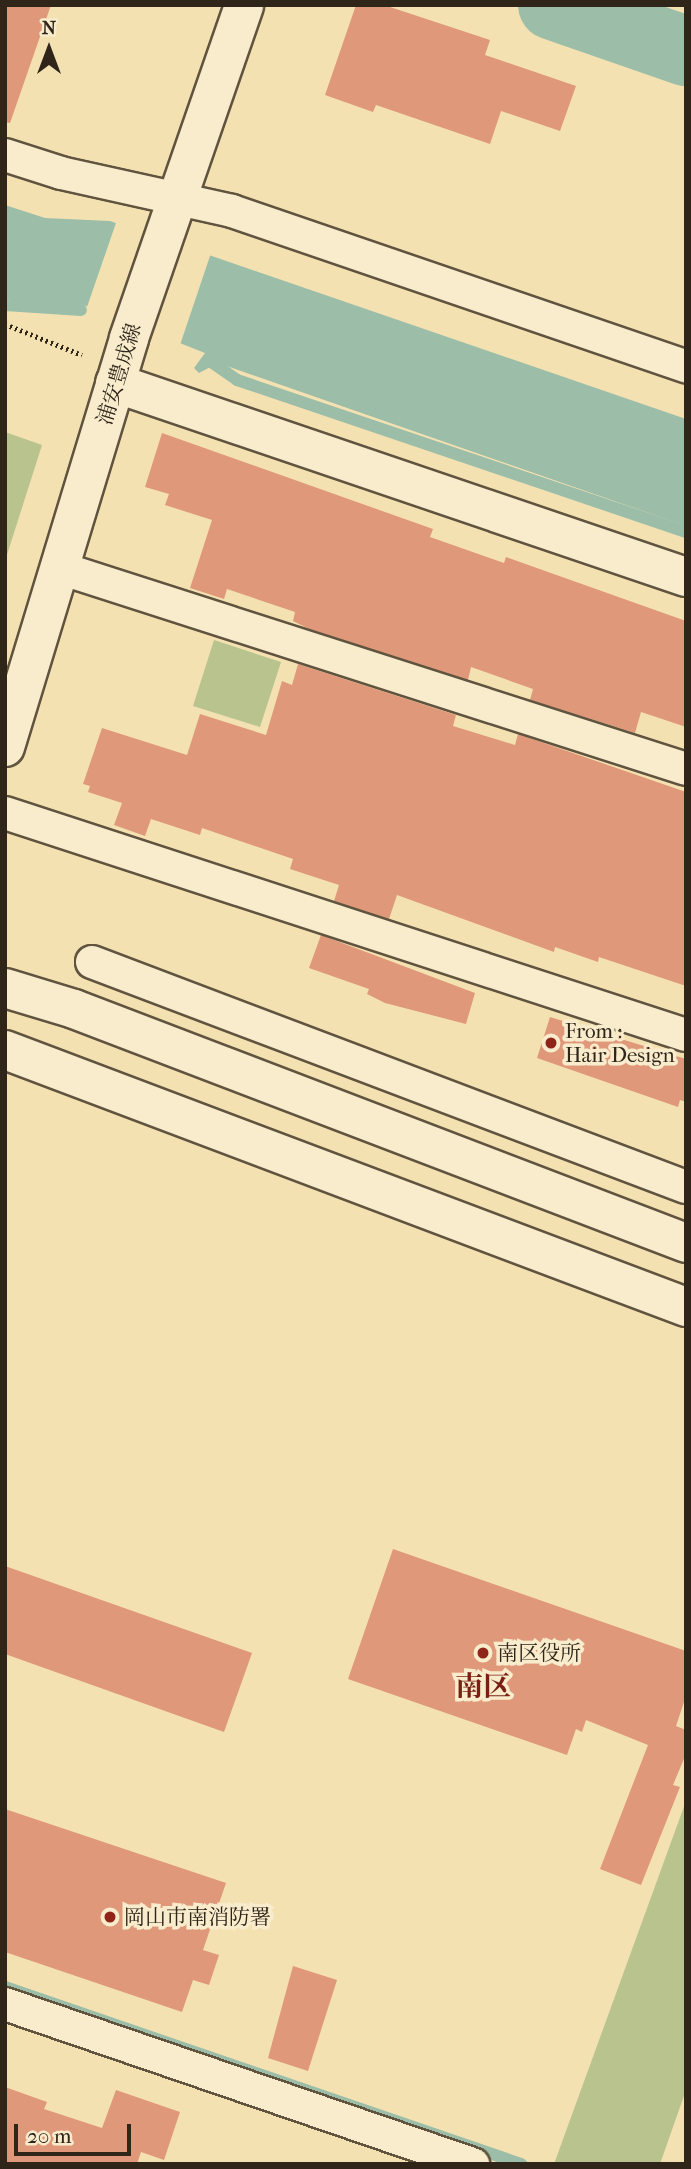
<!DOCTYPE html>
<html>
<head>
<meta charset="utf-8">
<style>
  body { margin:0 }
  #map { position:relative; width:691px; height:2169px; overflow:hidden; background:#f4e1b2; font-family:"IM FELL French Canon","Noto Serif JP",serif }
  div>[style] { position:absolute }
  .green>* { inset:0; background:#b8c38e }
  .water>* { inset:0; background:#9cbea8 }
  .pier>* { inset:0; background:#f4e1b2 }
  .stream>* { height:12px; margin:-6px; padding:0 6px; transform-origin:6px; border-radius:6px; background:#9cbea8 }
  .river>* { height:70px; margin:-35px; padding:0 35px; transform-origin:35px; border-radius:35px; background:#9cbea8 }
  .building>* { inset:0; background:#e0987a }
  .path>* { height:4.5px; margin-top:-2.25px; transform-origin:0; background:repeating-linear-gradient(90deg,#2f2519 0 2px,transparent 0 5.5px) }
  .roads { filter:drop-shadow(2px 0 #60543f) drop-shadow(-2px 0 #60543f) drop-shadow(0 2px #60543f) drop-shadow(0 -2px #60543f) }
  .street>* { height:32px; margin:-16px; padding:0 16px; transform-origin:16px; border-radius:16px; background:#f8eccd }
  .secondary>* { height:38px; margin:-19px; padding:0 19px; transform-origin:19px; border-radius:19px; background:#f8eccd }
  .dots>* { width:19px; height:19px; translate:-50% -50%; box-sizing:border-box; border:4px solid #f8eccd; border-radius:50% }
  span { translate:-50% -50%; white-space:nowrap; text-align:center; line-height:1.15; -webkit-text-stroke:7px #f8eccd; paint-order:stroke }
  .street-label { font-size:21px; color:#2f2519 }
  .poi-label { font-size:21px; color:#2f2519 }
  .left { translate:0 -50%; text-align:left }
  .district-label { font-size:28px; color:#7a1f14; font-weight:700 }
  .frame { position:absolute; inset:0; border:7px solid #2f2519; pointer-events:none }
  .north { position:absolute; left:14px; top:14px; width:70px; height:70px; -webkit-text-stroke:5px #f8eccd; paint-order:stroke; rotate:0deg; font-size:19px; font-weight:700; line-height:28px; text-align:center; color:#2f2519 }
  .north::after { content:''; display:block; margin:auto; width:24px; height:32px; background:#2f2519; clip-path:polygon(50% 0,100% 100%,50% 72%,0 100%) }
  .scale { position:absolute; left:14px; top:2124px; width:117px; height:32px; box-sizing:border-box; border:4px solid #2f2519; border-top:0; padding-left:9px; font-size:21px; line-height:24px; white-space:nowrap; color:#2f2519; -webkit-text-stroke:5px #f8eccd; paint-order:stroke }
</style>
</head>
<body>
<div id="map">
  <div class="green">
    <i style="clip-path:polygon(5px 432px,42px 445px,5px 561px)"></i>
    <i style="clip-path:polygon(214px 640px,281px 662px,260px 727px,193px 706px)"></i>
    <i style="clip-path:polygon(686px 1801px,686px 2090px,660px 2164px,554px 2164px)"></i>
  </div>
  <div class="water">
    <i style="clip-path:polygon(5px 205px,45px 218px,110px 221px,686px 419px,686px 526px,218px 363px,199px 373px,194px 368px,205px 353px,81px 304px,21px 304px,5px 298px)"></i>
  </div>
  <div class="pier">
    <i style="clip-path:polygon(117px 220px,211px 253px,180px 345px,86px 310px)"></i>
  </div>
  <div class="stream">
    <i style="left:5px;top:305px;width:76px;rotate:3.8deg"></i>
    <i style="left:210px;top:361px;width:33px;rotate:35deg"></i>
    <i style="left:237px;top:380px;width:474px;rotate:18.7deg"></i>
    <i style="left:5px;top:1987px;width:546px;rotate:18.93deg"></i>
  </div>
  <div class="river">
    <i style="left:553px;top:5px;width:141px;rotate:19.1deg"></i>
  </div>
  <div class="building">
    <i style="clip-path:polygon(5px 5px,51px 5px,10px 123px,5px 122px)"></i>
    <i style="clip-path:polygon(356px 5px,384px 5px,490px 40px,485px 55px,576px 86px,560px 131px,501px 111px,490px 144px,376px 105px,373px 112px,325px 95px)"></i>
    <i style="clip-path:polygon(162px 433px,433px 529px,430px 537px,504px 563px,506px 557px,686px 621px,686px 727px,641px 712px,635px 733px,530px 700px,533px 689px,471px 667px,468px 680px,309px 629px,293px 621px,295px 612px,227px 589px,224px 599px,190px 588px,212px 520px,165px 505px,169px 494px,145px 487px)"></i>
    <i style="clip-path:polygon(298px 664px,456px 715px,453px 726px,515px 745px,518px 734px,686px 792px,686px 986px,599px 957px,598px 962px,555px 947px,554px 952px,397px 895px,389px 919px,334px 901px,339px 885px,290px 869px,293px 859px,202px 828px,200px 835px,151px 819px,145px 836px,114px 825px,122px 803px,88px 792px,90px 786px,83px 784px,102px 728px,187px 755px,200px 714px,266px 735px,282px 681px,292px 685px)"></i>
    <i style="clip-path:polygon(321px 935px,475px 993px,466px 1024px,385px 1003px,367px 994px,369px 989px,309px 968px)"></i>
    <i style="clip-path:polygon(550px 1017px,686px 1059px,686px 1102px,680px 1100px,678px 1107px,537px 1058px)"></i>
    <i style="clip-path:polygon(393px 1549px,686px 1651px,686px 1696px,676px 1726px,686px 1730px,686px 1754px,673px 1785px,680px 1787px,641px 1885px,600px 1869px,648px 1745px,586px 1720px,582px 1732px,576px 1729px,567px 1755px,348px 1679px)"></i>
    <i style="clip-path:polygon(5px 1566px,252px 1653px,224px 1732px,5px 1654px)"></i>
    <i style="clip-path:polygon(5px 1809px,226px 1883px,203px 1950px,219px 1955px,209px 1985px,193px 1980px,182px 2012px,5px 1952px)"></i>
    <i style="clip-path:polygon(293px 1966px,337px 1980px,308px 2071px,268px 2058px)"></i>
    <i style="clip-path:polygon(5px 2087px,47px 2102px,44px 2109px,102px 2128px,116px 2090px,180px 2112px,164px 2160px,141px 2152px,137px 2164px,5px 2164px)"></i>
  </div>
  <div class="path">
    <i style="left:5px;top:324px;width:83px;rotate:21.9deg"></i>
  </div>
  <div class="roads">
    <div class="street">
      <i style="left:5px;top:155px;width:59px;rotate:17.8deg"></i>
      <i style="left:61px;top:173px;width:175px;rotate:12.5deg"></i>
      <i style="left:232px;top:211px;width:480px;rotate:18.9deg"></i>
      <i style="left:60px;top:568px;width:657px;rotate:17.8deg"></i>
      <i style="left:5px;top:813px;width:716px;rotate:18.06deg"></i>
      <i style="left:92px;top:962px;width:635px;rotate:20.75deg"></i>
      <i style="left:5px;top:2004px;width:495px;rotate:18.9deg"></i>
    </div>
    <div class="secondary">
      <i style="left:115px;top:383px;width:603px;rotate:18.77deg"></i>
      <i style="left:5px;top:747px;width:427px;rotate:-73.1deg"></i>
      <i style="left:129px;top:338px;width:352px;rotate:-70.9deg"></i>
      <i style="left:5px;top:988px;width:72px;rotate:16.9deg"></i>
      <i style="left:74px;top:1009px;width:655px;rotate:20.92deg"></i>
      <i style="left:5px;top:1050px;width:728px;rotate:20.68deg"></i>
    </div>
  </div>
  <div class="dots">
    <i style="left:551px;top:1043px;background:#8f2418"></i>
    <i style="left:483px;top:1653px;background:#8f2418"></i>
    <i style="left:110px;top:1917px;background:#8f2418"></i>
  </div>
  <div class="street-label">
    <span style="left:119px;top:374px;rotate:-73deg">浦安豊成線</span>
  </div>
  <div class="poi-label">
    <span class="left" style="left:565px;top:1043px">From :<br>Hair Design</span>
    <span class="left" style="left:497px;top:1653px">南区役所</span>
    <span class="left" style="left:124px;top:1917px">岡山市南消防署</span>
  </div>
  <div class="district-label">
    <span style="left:483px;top:1687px">南区</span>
  </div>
  <div class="frame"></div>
  <div class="north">N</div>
  <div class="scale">20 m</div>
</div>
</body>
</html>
